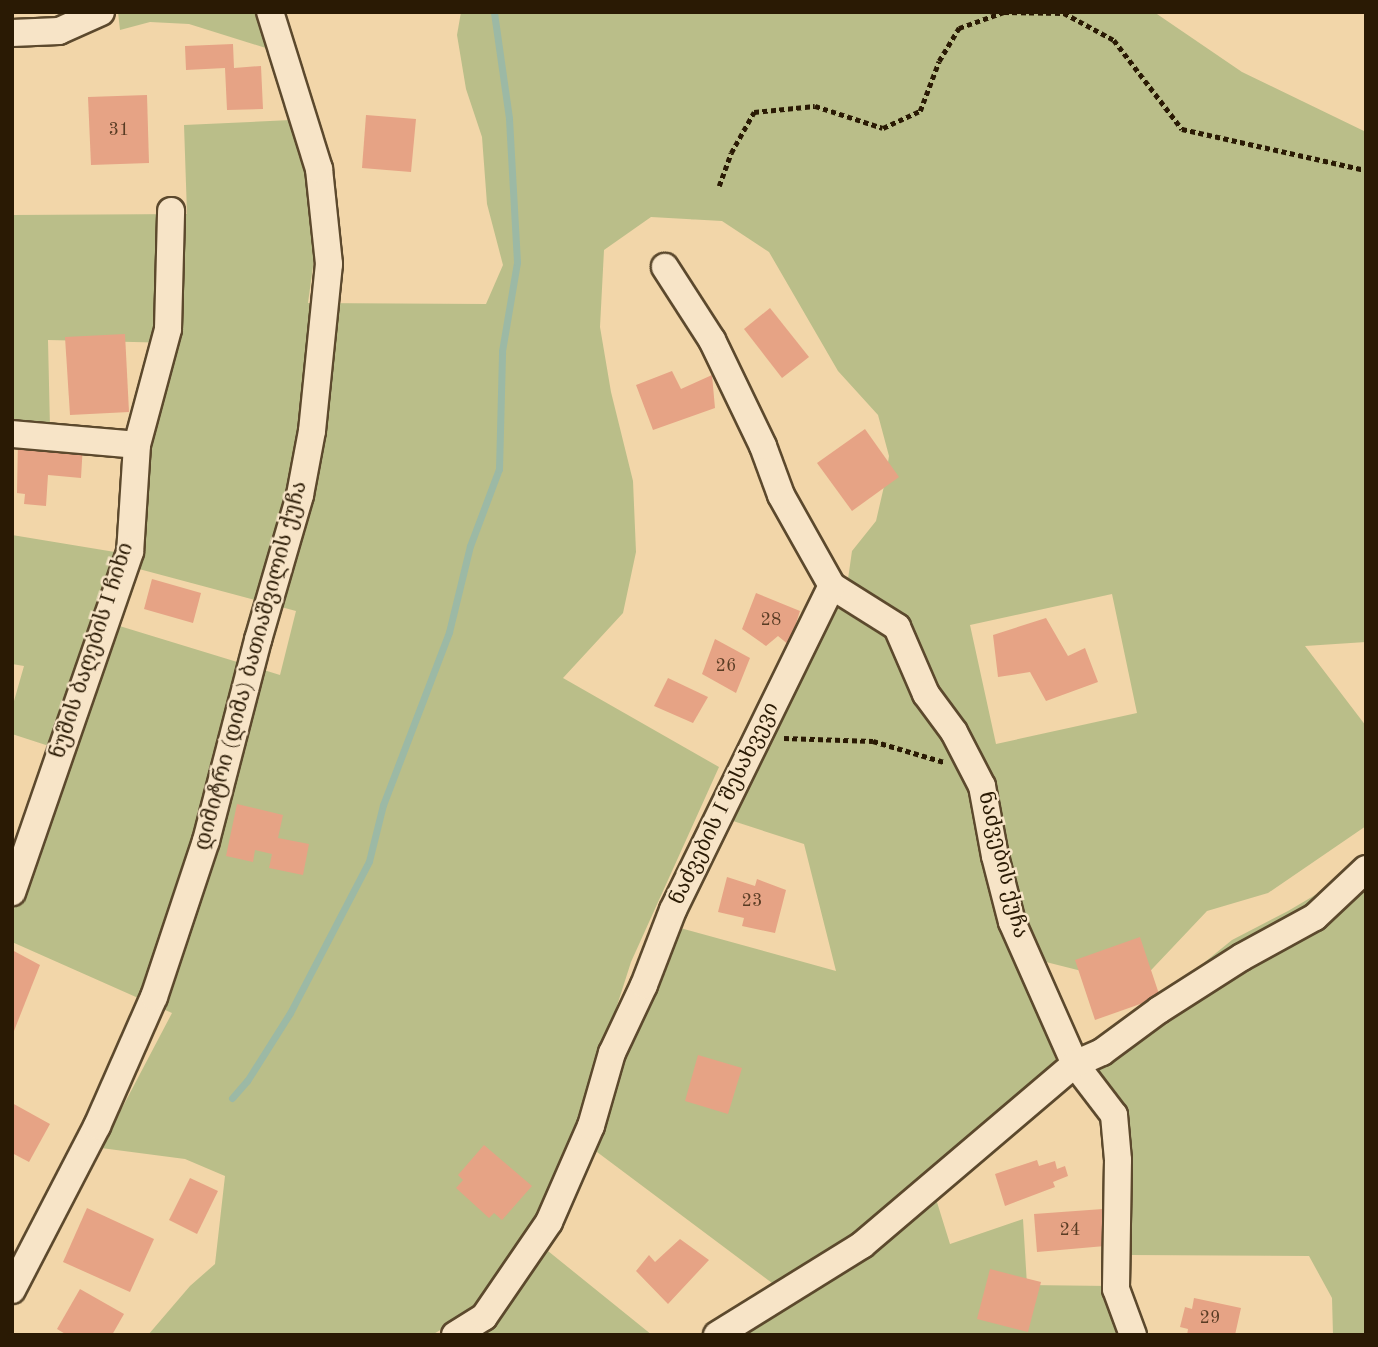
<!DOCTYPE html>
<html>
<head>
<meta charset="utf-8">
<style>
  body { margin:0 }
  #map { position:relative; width:1378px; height:1347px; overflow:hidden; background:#f2d6a9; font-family:"Old Standard TT","Noto Serif Georgian",serif }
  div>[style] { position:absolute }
  .green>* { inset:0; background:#babe89 }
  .stream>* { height:7px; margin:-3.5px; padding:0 3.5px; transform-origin:3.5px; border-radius:3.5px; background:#9cb9a5 }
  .building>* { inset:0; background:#e6a385 }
  .path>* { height:4.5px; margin-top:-2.25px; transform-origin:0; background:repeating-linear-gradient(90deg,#2a1a04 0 5px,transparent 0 8.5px) }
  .roads { filter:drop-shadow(2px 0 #5c492d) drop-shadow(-2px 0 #5c492d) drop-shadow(0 2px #5c492d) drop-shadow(0 -2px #5c492d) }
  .minor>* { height:26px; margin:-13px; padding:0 13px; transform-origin:13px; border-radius:13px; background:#f7e4c7 }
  span { translate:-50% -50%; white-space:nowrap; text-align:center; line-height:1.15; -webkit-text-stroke:5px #f7e4c7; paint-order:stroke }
  .number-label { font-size:18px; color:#593c24 }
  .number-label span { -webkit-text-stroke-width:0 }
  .street-label { font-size:21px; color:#2a1a04 }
  .frame { position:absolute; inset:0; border:14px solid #2a1a04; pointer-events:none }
</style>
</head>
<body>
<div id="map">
  <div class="green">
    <i style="clip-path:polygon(118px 12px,256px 12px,269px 49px,189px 24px,150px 22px,120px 30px)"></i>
    <i style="clip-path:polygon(evenodd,461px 12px,1154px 12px,1242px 72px,1366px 132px,1366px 642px,1305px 646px,1366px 726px,1366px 826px,1268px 893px,1207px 911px,1137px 985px,1042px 961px,1019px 919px,957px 718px,847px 586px,852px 551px,876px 521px,885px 482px,889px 456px,878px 415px,838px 371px,769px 252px,722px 221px,651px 217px,604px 250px,600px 327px,611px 392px,633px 481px,636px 552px,623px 613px,563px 678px,719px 767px,631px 962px,574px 1140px,535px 1217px,477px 1308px,432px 1335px,148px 1335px,190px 1286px,215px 1264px,225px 1176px,185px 1159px,101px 1148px,172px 1013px,12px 942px,12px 915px,113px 624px,280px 675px,296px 611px,139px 569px,150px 445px,176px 343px,48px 340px,50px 428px,12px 424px,12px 215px,187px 214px,184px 125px,291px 120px,309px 180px,315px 252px,308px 303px,486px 304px,503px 265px,487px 204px,482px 137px,466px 89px,457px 35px,461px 12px,1112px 594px,1137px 713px,996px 744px,970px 625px,1112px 594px)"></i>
    <i style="clip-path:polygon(12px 535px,121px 553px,52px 747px,12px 734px,12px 708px,24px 666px,12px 664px)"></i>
    <i style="clip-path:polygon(840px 599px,895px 636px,974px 783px,1004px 921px,1056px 1060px,925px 1183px,853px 1241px,776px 1286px,597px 1152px,603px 1113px,673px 926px,836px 971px,804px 844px,730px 820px,783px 716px,794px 684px)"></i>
    <i style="clip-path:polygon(1366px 865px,1366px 1335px,1333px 1335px,1332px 1298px,1309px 1256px,1131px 1255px,1124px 1233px,1126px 1107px,1087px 1074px,1094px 1052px,1232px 940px,1288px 911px)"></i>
    <i style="clip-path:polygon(936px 1199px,950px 1244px,1023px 1219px,1027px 1285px,1109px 1286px,1124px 1335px,734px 1335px)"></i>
    <i style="clip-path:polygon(548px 1251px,652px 1335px,473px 1335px,500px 1318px)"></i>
  </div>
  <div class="stream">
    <i style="left:232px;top:1098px;width:23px;rotate:-49deg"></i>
    <i style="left:247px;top:1081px;width:80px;rotate:-57.7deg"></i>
    <i style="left:290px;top:1013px;width:171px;rotate:-62.5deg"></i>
    <i style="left:369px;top:861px;width:58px;rotate:-76deg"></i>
    <i style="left:383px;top:805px;width:185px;rotate:-69.1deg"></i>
    <i style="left:449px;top:632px;width:89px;rotate:-76.3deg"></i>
    <i style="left:470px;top:546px;width:82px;rotate:-69.4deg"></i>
    <i style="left:499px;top:469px;width:118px;rotate:-88.5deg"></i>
    <i style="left:502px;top:351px;width:90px;rotate:-80.4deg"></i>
    <i style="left:517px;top:262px;width:144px;rotate:-93.2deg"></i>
    <i style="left:509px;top:118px;width:107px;rotate:-98.1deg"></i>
  </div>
  <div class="building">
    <i style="clip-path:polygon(233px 44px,234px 68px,261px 66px,263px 109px,227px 110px,225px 68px,186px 70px,185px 46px)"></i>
    <i style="clip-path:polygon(147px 95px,149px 163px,91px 165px,88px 97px)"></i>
    <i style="clip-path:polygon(366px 115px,416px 119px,411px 172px,362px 168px)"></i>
    <i style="clip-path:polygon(770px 308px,809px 357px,782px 378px,744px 329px)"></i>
    <i style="clip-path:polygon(125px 334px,129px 412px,70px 415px,65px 337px)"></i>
    <i style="clip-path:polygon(672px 371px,681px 389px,712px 375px,715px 408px,653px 430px,636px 385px)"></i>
    <i style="clip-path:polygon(865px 429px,899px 477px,852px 511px,817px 463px)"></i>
    <i style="clip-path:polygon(18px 439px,83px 444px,81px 478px,48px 475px,46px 506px,24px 504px,25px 494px,17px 493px)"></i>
    <i style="clip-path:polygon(152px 579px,201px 593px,193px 623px,144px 609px)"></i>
    <i style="clip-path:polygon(756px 593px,800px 611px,789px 645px,778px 636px,766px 646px,742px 629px)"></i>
    <i style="clip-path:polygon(1046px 618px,1068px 656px,1085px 648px,1098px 682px,1046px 701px,1030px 672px,998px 677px,993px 635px)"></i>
    <i style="clip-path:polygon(715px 639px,750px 658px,736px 693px,702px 674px)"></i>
    <i style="clip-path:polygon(668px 678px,708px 697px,693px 723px,654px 706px)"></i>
    <i style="clip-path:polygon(237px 804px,283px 815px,278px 838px,309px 844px,303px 875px,269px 868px,272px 854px,255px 850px,253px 862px,226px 856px)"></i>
    <i style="clip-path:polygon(727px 877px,755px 886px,757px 879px,786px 890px,775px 933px,742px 926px,744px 918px,718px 912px)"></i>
    <i style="clip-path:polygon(1140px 937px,1160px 997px,1095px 1020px,1075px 960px)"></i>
    <i style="clip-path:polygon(12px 950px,40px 965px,12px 1036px)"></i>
    <i style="clip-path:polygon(698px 1055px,742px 1068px,728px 1114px,685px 1101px)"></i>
    <i style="clip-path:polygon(12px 1103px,50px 1124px,29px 1162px,12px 1153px)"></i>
    <i style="clip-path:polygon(484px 1145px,532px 1186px,502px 1220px,494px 1213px,489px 1218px,456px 1188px,463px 1180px,458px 1175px)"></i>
    <i style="clip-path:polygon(1037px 1160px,1039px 1166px,1055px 1161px,1057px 1169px,1065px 1166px,1068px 1176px,1053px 1182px,1055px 1187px,1005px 1206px,995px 1174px)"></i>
    <i style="clip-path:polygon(190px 1178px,218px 1191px,197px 1234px,169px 1220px)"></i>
    <i style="clip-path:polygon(87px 1208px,154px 1239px,130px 1292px,63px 1262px)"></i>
    <i style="clip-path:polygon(1103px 1209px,1105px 1246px,1037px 1252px,1034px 1214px)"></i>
    <i style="clip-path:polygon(680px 1239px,709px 1260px,668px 1304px,636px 1271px,649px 1255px,655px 1262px)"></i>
    <i style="clip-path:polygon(990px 1269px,1041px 1282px,1028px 1332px,977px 1319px)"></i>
    <i style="clip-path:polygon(80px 1289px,124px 1314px,112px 1335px,67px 1335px,57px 1329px)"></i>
    <i style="clip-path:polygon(1194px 1298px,1241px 1308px,1235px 1335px,1187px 1335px,1188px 1329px,1180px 1327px,1185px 1307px,1192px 1309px)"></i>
  </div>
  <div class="path">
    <i style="left:719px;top:186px;width:35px;rotate:-70deg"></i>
    <i style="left:731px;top:153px;width:47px;rotate:-60.7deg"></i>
    <i style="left:754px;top:112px;width:61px;rotate:-5.6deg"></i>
    <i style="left:815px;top:106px;width:71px;rotate:17.9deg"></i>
    <i style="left:883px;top:128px;width:41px;rotate:-24.7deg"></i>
    <i style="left:920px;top:111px;width:53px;rotate:-69.2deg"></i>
    <i style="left:939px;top:61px;width:39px;rotate:-59deg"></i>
    <i style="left:959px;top:28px;width:48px;rotate:-19.6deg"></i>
    <i style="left:1004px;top:12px;width:60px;rotate:1deg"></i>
    <i style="left:1064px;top:13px;width:57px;rotate:28.4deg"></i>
    <i style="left:1114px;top:40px;width:112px;rotate:52.6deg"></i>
    <i style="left:1182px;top:129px;width:189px;rotate:12.6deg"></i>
    <i style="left:784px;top:738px;width:89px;rotate:1.9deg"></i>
    <i style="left:873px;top:741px;width:74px;rotate:16.5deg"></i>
  </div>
  <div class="roads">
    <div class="minor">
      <i style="left:12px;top:33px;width:47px;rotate:-2.4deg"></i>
      <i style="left:59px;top:31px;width:46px;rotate:-24.3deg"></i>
      <i style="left:12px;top:434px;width:125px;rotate:5deg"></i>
      <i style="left:137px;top:445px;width:107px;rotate:93.7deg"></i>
      <i style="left:130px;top:552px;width:360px;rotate:109.1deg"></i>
      <i style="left:137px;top:445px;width:120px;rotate:-75deg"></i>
      <i style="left:168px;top:329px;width:118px;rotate:-88.5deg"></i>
      <i style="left:832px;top:586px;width:77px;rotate:32.2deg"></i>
      <i style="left:897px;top:627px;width:73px;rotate:66.6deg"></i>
      <i style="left:926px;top:694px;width:47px;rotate:53.6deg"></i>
      <i style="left:954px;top:732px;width:61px;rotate:62.6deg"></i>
      <i style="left:982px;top:786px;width:71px;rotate:79.5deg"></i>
      <i style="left:995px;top:856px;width:68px;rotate:75.6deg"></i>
      <i style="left:1012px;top:922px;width:155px;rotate:66.1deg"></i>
      <i style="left:1075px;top:1064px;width:64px;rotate:52.6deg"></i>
      <i style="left:1114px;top:1115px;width:45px;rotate:84.9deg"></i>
      <i style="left:1118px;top:1160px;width:129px;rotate:90.9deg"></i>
      <i style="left:1116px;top:1289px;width:49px;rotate:69.7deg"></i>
      <i style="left:12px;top:1290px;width:185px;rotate:-62.6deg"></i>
      <i style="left:97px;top:1126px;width:141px;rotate:-66.2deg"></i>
      <i style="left:154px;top:997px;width:164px;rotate:-71.6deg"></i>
      <i style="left:206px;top:841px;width:208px;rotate:-75.5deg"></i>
      <i style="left:258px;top:640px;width:151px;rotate:-73.8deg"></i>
      <i style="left:300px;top:495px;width:65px;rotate:-79.4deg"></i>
      <i style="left:312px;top:431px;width:168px;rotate:-84.2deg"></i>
      <i style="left:329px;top:264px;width:96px;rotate:-96deg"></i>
      <i style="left:319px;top:169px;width:164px;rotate:-107.3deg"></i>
      <i style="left:455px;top:1335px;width:34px;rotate:-32deg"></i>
      <i style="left:484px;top:1317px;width:115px;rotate:-55.6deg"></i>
      <i style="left:549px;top:1222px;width:105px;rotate:-66.4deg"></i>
      <i style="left:591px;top:1126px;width:76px;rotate:-74deg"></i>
      <i style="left:612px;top:1053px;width:75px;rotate:-64.8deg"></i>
      <i style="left:644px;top:985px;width:80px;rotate:-68.9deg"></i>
      <i style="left:673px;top:910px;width:361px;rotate:-63.9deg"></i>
      <i style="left:832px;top:586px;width:104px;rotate:-119.3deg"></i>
      <i style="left:781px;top:495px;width:52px;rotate:-110.2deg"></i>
      <i style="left:763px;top:446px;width:118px;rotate:-115.7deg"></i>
      <i style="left:712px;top:340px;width:87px;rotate:-122.8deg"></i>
      <i style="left:717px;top:1335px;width:171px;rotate:-31.8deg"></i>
      <i style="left:862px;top:1245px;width:280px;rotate:-40.4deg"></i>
      <i style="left:1075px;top:1064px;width:30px;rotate:-24deg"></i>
      <i style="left:1102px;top:1052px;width:71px;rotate:-36.4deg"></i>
      <i style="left:1159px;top:1010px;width:98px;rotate:-32.6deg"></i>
      <i style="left:1242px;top:957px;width:83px;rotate:-28.7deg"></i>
      <i style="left:1315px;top:917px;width:70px;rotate:-43.3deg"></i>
    </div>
  </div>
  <div class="number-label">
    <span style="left:119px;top:130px">31</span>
    <span style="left:771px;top:620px">28</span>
    <span style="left:726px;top:666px">26</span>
    <span style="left:752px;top:901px">23</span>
    <span style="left:1070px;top:1230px">24</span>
    <span style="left:1210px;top:1318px">29</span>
  </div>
  <div class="street-label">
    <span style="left:93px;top:651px;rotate:-72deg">ნუშის ბაღების I ჩიხი</span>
    <span style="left:252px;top:666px;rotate:-75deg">დიმიტრი (დიმა) ბათიაშვილის ქუჩა</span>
    <span style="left:725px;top:804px;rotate:-64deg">ნაძვების I შესახვევი</span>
    <span style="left:1002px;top:865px;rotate:76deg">ნაძვების ქუჩა</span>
  </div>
  <div class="frame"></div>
</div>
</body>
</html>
